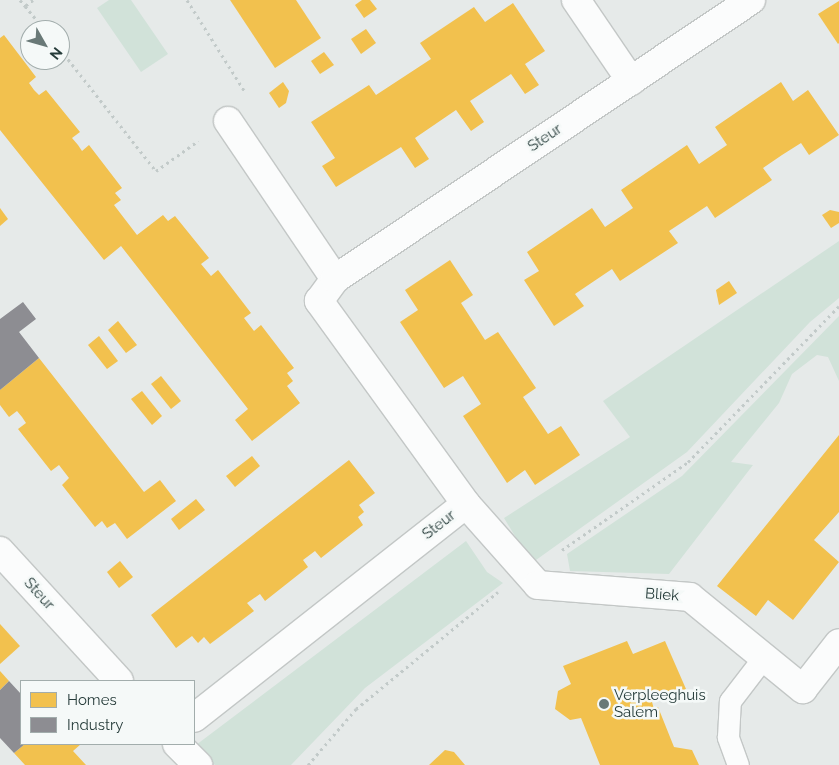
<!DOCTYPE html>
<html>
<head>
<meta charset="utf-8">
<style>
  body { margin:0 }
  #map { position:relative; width:839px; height:765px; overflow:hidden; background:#e6eae9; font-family:Raleway,sans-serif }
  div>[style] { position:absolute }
  .green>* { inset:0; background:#d1e2d9 }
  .homes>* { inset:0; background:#f2c14e }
  .industry>* { inset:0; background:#8d8d92 }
  .path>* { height:3px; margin-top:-1.5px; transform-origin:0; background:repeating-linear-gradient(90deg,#c2cac9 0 2.5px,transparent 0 6.5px) }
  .roads { filter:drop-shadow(1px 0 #c3c7c6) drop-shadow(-1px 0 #c3c7c6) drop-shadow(0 1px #c3c7c6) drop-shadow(0 -1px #c3c7c6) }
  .service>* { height:21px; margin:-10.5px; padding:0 10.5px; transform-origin:10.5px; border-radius:10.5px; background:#fbfcfc }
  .minor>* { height:28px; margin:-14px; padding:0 14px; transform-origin:14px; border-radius:14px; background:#fbfcfc }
  .dots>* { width:14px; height:14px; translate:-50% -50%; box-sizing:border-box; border:2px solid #f5f9f8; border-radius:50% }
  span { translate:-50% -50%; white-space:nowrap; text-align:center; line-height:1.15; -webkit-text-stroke:5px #f5f9f8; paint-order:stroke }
  .street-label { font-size:15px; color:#263c3a }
  .poi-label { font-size:15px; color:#263c3a }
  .left { translate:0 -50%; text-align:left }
  .legend { position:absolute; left:20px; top:680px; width:175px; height:65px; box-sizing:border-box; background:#f5f9f8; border:1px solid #a2adac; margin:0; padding:6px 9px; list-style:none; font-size:15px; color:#263c3a }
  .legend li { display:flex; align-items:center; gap:10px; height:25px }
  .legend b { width:25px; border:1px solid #a2adac }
  .north { position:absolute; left:20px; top:20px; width:50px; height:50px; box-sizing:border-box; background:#f5f9f8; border:1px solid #a2adac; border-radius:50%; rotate:128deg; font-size:14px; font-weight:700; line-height:20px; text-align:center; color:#263c3a }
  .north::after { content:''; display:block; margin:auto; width:18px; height:22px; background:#697977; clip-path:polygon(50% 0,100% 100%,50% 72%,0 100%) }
</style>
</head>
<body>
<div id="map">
  <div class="green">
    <i style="clip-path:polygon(109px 0,131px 0,168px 54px,141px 72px,97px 8px)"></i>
    <i style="clip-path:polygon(839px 241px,839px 298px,810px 322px,687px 452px,536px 560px,524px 551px,504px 518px,630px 437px,603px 401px)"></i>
    <i style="clip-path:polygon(839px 316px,839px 381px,828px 357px,817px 355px,792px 374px,779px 403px,731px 462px,753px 465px,669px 574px,570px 571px,567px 554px,682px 476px)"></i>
    <i style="clip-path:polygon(466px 541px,487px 572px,503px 583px,365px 688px,291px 765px,215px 765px,196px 745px)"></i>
  </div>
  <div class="homes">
    <i style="clip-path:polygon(230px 0,296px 0,321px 38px,275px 68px)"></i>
    <i style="clip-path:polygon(362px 0,370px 0,377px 9px,364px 18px,355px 5px)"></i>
    <i style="clip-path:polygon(839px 1px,839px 43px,838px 44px,818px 14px)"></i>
    <i style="clip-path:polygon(513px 3px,545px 51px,525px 64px,539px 85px,525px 94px,511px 74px,470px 101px,484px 122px,471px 131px,456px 110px,415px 138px,429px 159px,415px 168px,401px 147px,336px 187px,322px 166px,335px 158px,311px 122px,369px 85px,376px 95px,431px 59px,420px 43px,474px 7px,485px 22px)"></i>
    <i style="clip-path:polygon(366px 29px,376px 43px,361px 54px,351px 39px)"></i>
    <i style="clip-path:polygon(4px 35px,36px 77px,29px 83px,34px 90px,39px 95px,46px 90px,80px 132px,72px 138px,78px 145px,82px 151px,89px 145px,122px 188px,115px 193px,121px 200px,114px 205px,137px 235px,163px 215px,168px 221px,175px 216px,209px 258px,201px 264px,211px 276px,218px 270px,251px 313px,244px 318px,254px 331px,261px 325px,294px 368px,287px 373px,293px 381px,287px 386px,300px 403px,252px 441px,235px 420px,248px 409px,121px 246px,104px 260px,0 130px,0 38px)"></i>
    <i style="clip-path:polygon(324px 52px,334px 65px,320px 74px,311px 61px)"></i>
    <i style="clip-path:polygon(283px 82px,289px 91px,286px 103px,279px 108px,269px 93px)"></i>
    <i style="clip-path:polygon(781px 82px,793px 101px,808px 90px,839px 135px,809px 155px,801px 143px,782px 155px,763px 168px,772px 180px,715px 218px,707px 206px,669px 231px,678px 243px,620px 281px,612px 269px,575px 294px,584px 306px,554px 326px,524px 280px,539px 271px,527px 252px,592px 208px,605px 227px,633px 208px,621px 190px,687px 145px,699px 164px,727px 145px,715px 127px)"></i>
    <i style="clip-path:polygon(0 208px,8px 219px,0 226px)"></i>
    <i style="clip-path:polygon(830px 210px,839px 212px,839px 223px,831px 228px,822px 215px)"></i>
    <i style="clip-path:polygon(450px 260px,473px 295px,461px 303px,485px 340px,498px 332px,536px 388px,523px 397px,548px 434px,561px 426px,580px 455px,535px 485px,525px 470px,507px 483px,463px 416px,481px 404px,463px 376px,444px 388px,400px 322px,418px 310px,405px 290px)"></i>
    <i style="clip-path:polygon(729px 281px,737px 293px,719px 305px,716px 290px)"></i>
    <i style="clip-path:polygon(118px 321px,137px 345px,126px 353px,108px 330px)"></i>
    <i style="clip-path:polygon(99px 336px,118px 361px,107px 369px,88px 345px)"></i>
    <i style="clip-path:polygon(39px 358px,144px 492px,160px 480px,176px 501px,127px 539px,115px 523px,107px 528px,102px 521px,95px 527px,62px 485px,69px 478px,59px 465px,51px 471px,18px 429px,26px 423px,22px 417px,17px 411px,9px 417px,0 405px,0 390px)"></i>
    <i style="clip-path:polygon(161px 376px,181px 401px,171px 409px,151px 384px)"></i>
    <i style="clip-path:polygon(142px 391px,162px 416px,152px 425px,131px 399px)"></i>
    <i style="clip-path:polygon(839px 435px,839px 512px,814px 540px,839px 562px,793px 620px,768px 600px,756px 616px,717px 586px)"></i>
    <i style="clip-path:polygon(252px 456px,260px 466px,235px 487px,226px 476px)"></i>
    <i style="clip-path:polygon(349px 460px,375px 493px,359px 505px,364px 512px,358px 517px,363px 525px,321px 558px,315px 551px,303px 560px,308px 567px,265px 601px,260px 594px,247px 603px,254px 611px,210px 644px,204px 637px,198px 643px,192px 636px,176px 648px,151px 615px)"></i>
    <i style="clip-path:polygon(196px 499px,205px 510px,179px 530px,171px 519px)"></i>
    <i style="clip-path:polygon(120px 561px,133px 577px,119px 588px,107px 572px)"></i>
    <i style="clip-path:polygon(0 624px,20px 646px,0 664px)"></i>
    <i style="clip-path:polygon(627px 641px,633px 654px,665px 641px,686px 689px,652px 702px,654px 709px,658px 707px,674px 747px,692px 750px,699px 765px,600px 765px,581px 718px,570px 720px,555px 709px,558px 691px,571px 684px,563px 666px)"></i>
    <i style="clip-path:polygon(0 671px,9px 681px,0 690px)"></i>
    <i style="clip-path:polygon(25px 744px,81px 744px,73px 751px,86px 765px,25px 765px,14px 753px)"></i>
    <i style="clip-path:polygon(445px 750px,454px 752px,465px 765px,429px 765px)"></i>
  </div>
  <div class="industry">
    <i style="clip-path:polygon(23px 302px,36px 319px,19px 332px,39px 358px,0 390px,0 319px)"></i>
    <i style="clip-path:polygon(9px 681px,21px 694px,21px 744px,25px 744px,14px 753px,0 738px,0 690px)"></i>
  </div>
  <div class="path">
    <i style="left:20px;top:0;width:8px;rotate:50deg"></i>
    <i style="left:33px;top:0;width:10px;rotate:143deg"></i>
    <i style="left:25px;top:6px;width:31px;rotate:50deg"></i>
    <i style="left:187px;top:0;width:107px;rotate:57.7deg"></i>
    <i style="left:60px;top:49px;width:155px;rotate:51.8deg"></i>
    <i style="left:156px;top:171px;width:52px;rotate:-35.5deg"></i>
    <i style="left:562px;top:550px;width:154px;rotate:-34.9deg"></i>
    <i style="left:688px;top:462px;width:217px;rotate:-45.9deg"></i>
    <i style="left:308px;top:765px;width:74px;rotate:-49.4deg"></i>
    <i style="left:356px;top:709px;width:184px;rotate:-39.5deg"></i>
  </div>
  <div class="roads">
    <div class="service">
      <i style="left:738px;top:765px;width:30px;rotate:-110deg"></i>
      <i style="left:728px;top:737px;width:36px;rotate:-87deg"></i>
      <i style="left:730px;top:701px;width:54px;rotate:-52.5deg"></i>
    </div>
    <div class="minor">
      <i style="left:576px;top:0;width:98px;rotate:55.8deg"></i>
      <i style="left:228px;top:121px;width:191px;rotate:55.9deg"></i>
      <i style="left:466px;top:504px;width:108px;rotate:48.4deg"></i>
      <i style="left:538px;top:585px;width:152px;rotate:4.5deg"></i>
      <i style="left:690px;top:597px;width:146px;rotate:39.2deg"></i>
      <i style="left:803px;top:689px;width:58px;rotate:-52deg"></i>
      <i style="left:0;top:551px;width:176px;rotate:47.5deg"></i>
      <i style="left:194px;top:718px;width:346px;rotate:-38.2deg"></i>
      <i style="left:466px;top:504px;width:251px;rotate:-125.9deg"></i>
      <i style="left:319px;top:301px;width:27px;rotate:-54deg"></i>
      <i style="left:335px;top:279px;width:501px;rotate:-33.85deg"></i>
      <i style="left:177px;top:744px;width:30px;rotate:45deg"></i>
    </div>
  </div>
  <div class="dots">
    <i style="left:604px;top:704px;background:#697977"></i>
  </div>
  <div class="street-label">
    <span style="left:545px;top:138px;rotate:-34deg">Steur</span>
    <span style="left:439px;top:525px;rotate:-38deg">Steur</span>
    <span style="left:39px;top:594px;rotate:48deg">Steur</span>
    <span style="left:662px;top:595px;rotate:4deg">Bliek</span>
  </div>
  <div class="poi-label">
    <span class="left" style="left:614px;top:704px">Verpleeghuis<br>Salem</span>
  </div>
  <ul class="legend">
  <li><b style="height:14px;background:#f2c14e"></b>Homes</li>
  <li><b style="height:14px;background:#8d8d92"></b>Industry</li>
  </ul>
  <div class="north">N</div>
</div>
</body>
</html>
